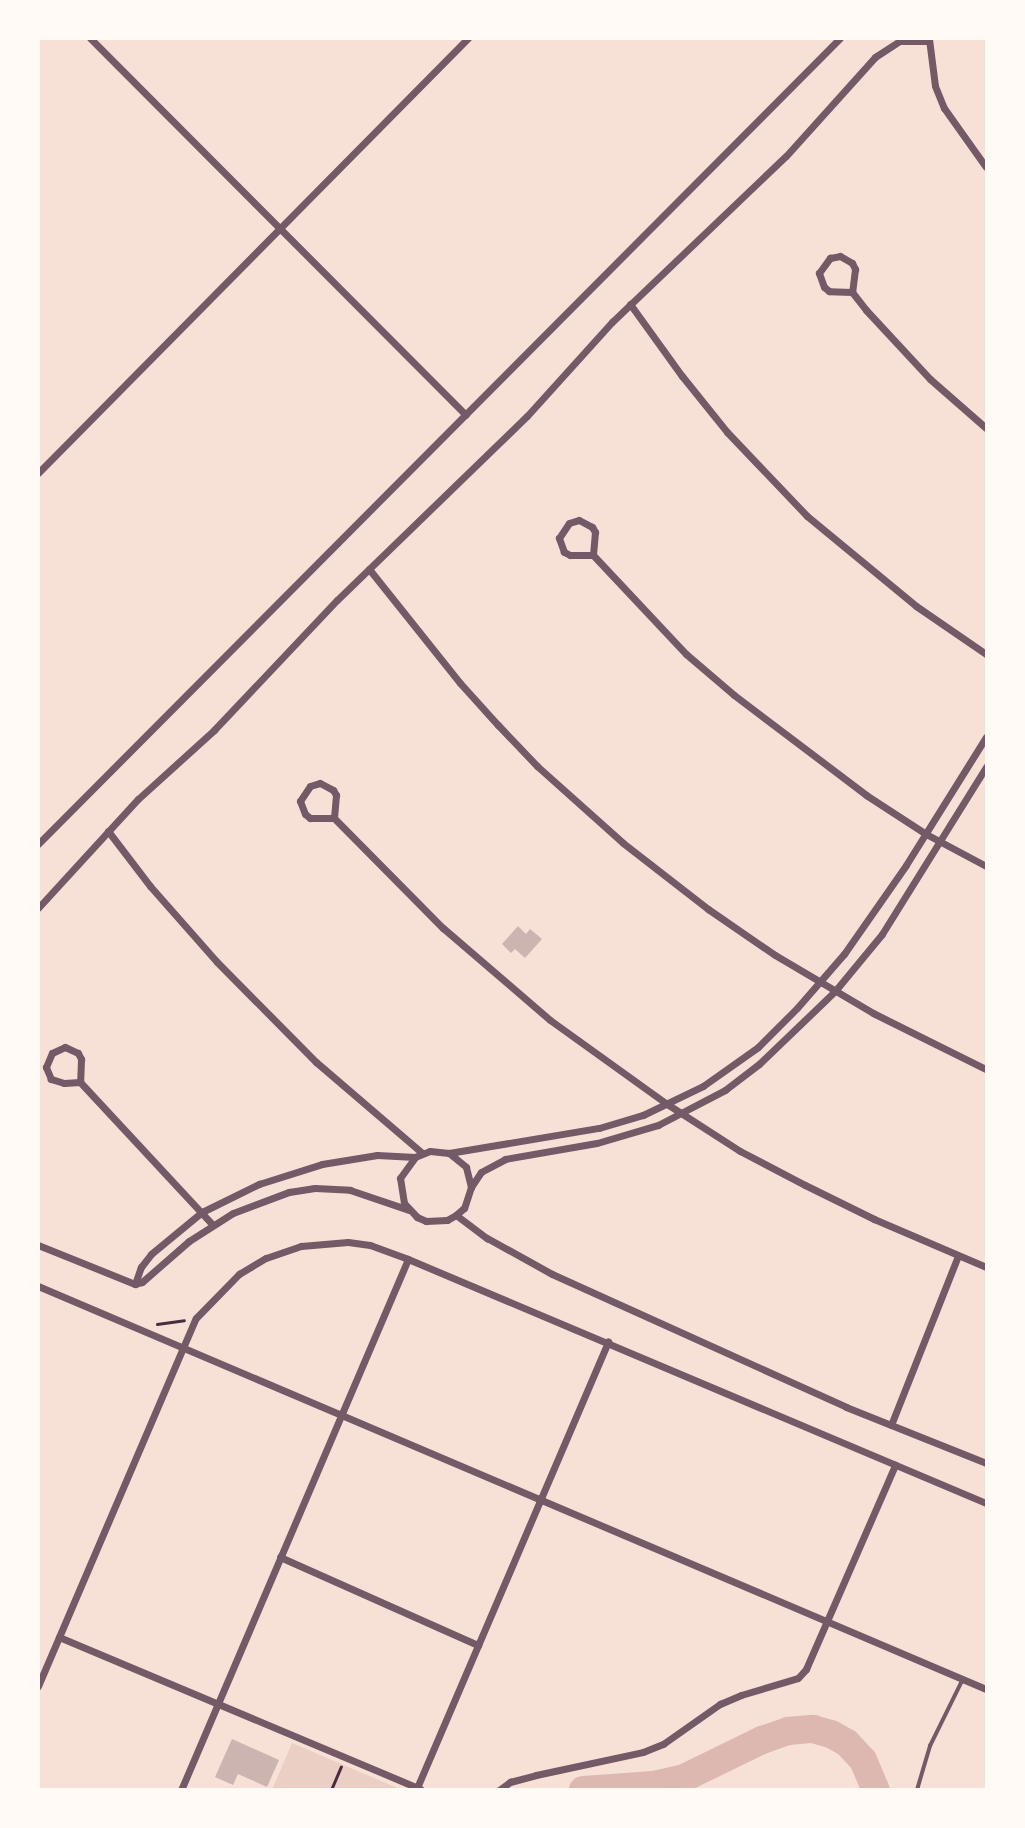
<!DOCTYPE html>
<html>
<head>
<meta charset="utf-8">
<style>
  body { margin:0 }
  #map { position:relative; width:1025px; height:1828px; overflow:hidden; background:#f7e1d7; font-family:Montserrat,sans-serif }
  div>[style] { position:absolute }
  .green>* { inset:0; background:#ebcfc5 }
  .river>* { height:28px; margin:-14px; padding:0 14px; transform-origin:14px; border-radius:14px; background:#dcb8b0 }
  .building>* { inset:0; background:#ccb4b1 }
  .path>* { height:2.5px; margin:-1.25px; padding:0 1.25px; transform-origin:1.25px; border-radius:1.25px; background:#4a2c40 }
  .service>* { height:3.5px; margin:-1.75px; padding:0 1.75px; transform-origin:1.75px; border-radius:1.75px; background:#755966 }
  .minor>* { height:7px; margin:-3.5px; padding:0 3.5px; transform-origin:3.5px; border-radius:3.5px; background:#755966 }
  span { translate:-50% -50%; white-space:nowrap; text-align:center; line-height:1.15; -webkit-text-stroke:7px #fffaf5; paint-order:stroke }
  .frame { position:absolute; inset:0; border:40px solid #fffaf5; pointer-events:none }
</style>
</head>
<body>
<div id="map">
  <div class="green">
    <i style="clip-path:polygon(292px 1743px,400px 1789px,272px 1790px)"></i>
  </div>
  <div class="river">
    <i style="left:583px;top:1790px;width:71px;rotate:-4deg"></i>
    <i style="left:654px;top:1785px;width:31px;rotate:-13deg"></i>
    <i style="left:684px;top:1778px;width:87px;rotate:-26deg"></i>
    <i style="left:762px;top:1740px;width:28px;rotate:-19deg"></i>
    <i style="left:788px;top:1731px;width:25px;rotate:-5deg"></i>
    <i style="left:813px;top:1729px;width:19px;rotate:16deg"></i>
    <i style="left:831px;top:1734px;width:18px;rotate:29deg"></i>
    <i style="left:847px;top:1743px;width:23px;rotate:47deg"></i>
    <i style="left:863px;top:1760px;width:33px;rotate:67deg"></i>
  </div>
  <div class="building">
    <i style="clip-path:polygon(518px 926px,526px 934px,530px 929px,542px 939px,525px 958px,515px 949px,511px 953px,502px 944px)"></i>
    <i style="clip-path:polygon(232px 1739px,279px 1760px,267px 1787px,238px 1774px,233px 1785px,215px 1777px)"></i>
  </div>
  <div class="path">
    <i style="left:157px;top:1324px;width:27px;rotate:-8deg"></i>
    <i style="left:331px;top:1790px;width:25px;rotate:-67deg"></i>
  </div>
  <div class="service">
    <i style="left:917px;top:1790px;width:46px;rotate:-73.5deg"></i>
    <i style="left:930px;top:1746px;width:72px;rotate:-63.8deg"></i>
  </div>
  <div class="minor">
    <i style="left:90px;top:38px;width:532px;rotate:45.08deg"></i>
    <i style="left:929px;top:39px;width:47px;rotate:82.7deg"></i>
    <i style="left:935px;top:86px;width:24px;rotate:68deg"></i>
    <i style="left:944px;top:108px;width:72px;rotate:54.6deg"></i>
    <i style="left:852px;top:292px;width:23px;rotate:-178deg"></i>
    <i style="left:829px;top:291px;width:6px;rotate:-141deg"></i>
    <i style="left:824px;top:287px;width:15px;rotate:-110deg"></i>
    <i style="left:819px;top:273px;width:19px;rotate:-54deg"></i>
    <i style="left:830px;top:258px;width:10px;rotate:-11deg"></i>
    <i style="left:840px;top:256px;width:14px;rotate:30deg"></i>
    <i style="left:852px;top:263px;width:7px;rotate:63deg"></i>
    <i style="left:855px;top:269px;width:23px;rotate:97deg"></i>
    <i style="left:852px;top:292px;width:23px;rotate:52deg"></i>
    <i style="left:866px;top:310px;width:94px;rotate:47.2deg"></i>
    <i style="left:930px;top:379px;width:74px;rotate:41.2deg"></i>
    <i style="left:630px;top:304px;width:89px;rotate:54.2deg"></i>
    <i style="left:682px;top:376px;width:72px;rotate:51.2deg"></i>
    <i style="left:727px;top:432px;width:116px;rotate:46.4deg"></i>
    <i style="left:807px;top:516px;width:141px;rotate:39.5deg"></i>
    <i style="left:916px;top:606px;width:85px;rotate:34.4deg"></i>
    <i style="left:38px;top:473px;width:612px;rotate:-45.33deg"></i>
    <i style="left:593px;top:555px;width:23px;rotate:180deg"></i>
    <i style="left:570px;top:555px;width:7px;rotate:-153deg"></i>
    <i style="left:564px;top:552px;width:15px;rotate:-110deg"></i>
    <i style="left:559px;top:538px;width:18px;rotate:-56deg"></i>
    <i style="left:569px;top:523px;width:10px;rotate:-17deg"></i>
    <i style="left:579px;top:520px;width:15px;rotate:28deg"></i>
    <i style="left:592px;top:527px;width:6px;rotate:59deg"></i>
    <i style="left:595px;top:532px;width:23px;rotate:95deg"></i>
    <i style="left:593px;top:555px;width:136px;rotate:46.8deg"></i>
    <i style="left:686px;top:654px;width:63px;rotate:40.5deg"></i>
    <i style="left:734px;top:695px;width:166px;rotate:37.1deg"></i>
    <i style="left:866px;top:795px;width:72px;rotate:33deg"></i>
    <i style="left:926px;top:834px;width:68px;rotate:28.1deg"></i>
    <i style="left:369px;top:569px;width:146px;rotate:51.4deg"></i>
    <i style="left:460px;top:683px;width:57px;rotate:47.9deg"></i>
    <i style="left:498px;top:725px;width:57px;rotate:46.4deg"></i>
    <i style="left:537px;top:766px;width:115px;rotate:41.8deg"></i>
    <i style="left:623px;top:843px;width:108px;rotate:37.8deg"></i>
    <i style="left:708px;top:909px;width:81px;rotate:34.5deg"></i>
    <i style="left:775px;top:955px;width:114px;rotate:30.6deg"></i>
    <i style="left:873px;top:1013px;width:126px;rotate:26.4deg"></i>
    <i style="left:334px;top:818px;width:24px;rotate:180deg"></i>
    <i style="left:310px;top:818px;width:6px;rotate:-141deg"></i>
    <i style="left:305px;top:814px;width:14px;rotate:-111deg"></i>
    <i style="left:300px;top:801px;width:18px;rotate:-56deg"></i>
    <i style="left:310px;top:786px;width:10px;rotate:-17deg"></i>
    <i style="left:320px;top:783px;width:15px;rotate:28deg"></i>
    <i style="left:333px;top:790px;width:6px;rotate:59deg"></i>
    <i style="left:336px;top:795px;width:23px;rotate:95deg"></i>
    <i style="left:334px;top:818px;width:155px;rotate:45.3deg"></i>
    <i style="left:443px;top:928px;width:141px;rotate:40.7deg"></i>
    <i style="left:550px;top:1020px;width:144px;rotate:35.7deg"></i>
    <i style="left:667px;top:1104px;width:87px;rotate:32.8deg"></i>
    <i style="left:740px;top:1151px;width:73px;rotate:27.6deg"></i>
    <i style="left:805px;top:1185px;width:77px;rotate:26.2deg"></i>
    <i style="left:874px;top:1219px;width:122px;rotate:23.2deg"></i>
    <i style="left:108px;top:831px;width:69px;rotate:52.6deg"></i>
    <i style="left:150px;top:886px;width:101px;rotate:48.6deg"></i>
    <i style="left:217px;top:962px;width:141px;rotate:45.3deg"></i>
    <i style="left:316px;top:1062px;width:140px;rotate:40.6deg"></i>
    <i style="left:38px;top:844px;width:1137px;rotate:-45.14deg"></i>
    <i style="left:38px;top:908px;width:148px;rotate:-47.5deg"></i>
    <i style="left:138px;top:799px;width:103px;rotate:-42.2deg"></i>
    <i style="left:214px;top:730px;width:179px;rotate:-46.6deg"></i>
    <i style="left:337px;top:600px;width:264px;rotate:-44.1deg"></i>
    <i style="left:527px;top:416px;width:127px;rotate:-47.9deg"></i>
    <i style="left:612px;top:322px;width:240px;rotate:-43.7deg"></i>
    <i style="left:786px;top:156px;width:133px;rotate:-48deg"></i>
    <i style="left:875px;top:57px;width:30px;rotate:-33deg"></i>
    <i style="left:900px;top:41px;width:28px"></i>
    <i style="left:80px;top:1082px;width:16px;rotate:176deg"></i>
    <i style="left:64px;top:1083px;width:14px;rotate:-163deg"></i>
    <i style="left:51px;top:1079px;width:13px;rotate:-113deg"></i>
    <i style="left:46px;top:1067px;width:15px;rotate:-67deg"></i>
    <i style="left:52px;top:1053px;width:14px;rotate:-25deg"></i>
    <i style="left:65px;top:1047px;width:14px;rotate:25deg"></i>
    <i style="left:78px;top:1053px;width:7px;rotate:63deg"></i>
    <i style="left:81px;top:1059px;width:23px;rotate:92deg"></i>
    <i style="left:80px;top:1082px;width:195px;rotate:47.1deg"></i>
    <i style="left:449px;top:1153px;width:152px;rotate:-9.5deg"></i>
    <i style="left:599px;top:1128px;width:46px;rotate:-16.5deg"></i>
    <i style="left:643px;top:1115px;width:67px;rotate:-25.8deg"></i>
    <i style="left:703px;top:1086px;width:67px;rotate:-35.3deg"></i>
    <i style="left:758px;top:1047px;width:55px;rotate:-45deg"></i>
    <i style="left:797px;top:1008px;width:72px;rotate:-49deg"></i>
    <i style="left:844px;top:954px;width:108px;rotate:-55.1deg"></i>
    <i style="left:906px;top:865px;width:151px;rotate:-58deg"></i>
    <i style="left:471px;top:1187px;width:18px;rotate:-56deg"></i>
    <i style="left:481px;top:1172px;width:27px;rotate:-28deg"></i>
    <i style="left:505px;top:1159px;width:93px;rotate:-9.9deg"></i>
    <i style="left:597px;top:1143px;width:64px;rotate:-16.4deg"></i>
    <i style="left:658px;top:1125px;width:76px;rotate:-27.6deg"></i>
    <i style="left:725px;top:1090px;width:43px;rotate:-37.4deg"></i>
    <i style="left:759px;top:1064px;width:105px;rotate:-43.8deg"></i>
    <i style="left:835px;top:991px;width:74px;rotate:-50.5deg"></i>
    <i style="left:882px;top:934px;width:197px;rotate:-58.1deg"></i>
    <i style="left:456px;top:1215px;width:39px;rotate:37deg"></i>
    <i style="left:487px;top:1238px;width:74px;rotate:29deg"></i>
    <i style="left:552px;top:1274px;width:323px;rotate:24.3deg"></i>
    <i style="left:846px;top:1407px;width:151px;rotate:21.8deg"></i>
    <i style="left:38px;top:1245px;width:105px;rotate:21.9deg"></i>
    <i style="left:135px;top:1284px;width:7px;rotate:-16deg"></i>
    <i style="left:142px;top:1282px;width:62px;rotate:-41.1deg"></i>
    <i style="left:189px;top:1241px;width:52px;rotate:-32.5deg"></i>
    <i style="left:233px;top:1213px;width:60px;rotate:-20.6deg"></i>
    <i style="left:289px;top:1192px;width:26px;rotate:-9deg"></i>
    <i style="left:315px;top:1188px;width:35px;rotate:3deg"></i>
    <i style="left:350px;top:1190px;width:62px;rotate:18.7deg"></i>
    <i style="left:135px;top:1284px;width:18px;rotate:-71deg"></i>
    <i style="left:141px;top:1267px;width:16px;rotate:-52deg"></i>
    <i style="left:151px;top:1254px;width:66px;rotate:-39.5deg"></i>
    <i style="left:202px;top:1212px;width:64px;rotate:-26.2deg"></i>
    <i style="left:259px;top:1184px;width:66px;rotate:-17.6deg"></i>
    <i style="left:322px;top:1164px;width:56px;rotate:-9.3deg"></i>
    <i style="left:377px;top:1155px;width:38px;rotate:3deg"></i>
    <i style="left:415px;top:1157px;width:16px;rotate:-22deg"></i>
    <i style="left:430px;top:1151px;width:19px;rotate:6deg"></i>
    <i style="left:449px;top:1153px;width:22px;rotate:39deg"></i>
    <i style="left:466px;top:1167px;width:21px;rotate:76deg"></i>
    <i style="left:471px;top:1187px;width:22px;rotate:108deg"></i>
    <i style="left:464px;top:1208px;width:11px;rotate:139deg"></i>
    <i style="left:456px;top:1215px;width:10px;rotate:151deg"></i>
    <i style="left:447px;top:1220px;width:21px;rotate:177deg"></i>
    <i style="left:426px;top:1221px;width:10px;rotate:-156deg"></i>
    <i style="left:417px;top:1217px;width:19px;rotate:-133deg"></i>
    <i style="left:404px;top:1203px;width:25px;rotate:-99deg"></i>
    <i style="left:400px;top:1178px;width:26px;rotate:-54deg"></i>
    <i style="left:38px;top:1286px;width:1030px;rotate:23.03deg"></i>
    <i style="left:891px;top:1425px;width:182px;rotate:-68.4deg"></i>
    <i style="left:280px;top:1557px;width:217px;rotate:24deg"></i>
    <i style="left:59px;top:1637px;width:392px;rotate:22.8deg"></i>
    <i style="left:38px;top:1686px;width:400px;rotate:-66.8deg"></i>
    <i style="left:196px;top:1318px;width:62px;rotate:-45.7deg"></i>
    <i style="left:239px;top:1274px;width:31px;rotate:-31deg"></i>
    <i style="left:266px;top:1258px;width:37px;rotate:-19deg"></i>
    <i style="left:301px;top:1246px;width:47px;rotate:-4.9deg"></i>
    <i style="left:348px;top:1242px;width:22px;rotate:8deg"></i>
    <i style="left:370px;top:1245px;width:40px;rotate:20.2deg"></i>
    <i style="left:408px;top:1259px;width:627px;rotate:22.89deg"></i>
    <i style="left:181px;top:1790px;width:577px;rotate:-66.85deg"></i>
    <i style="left:416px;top:1790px;width:488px;rotate:-66.8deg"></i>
    <i style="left:499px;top:1790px;width:14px;rotate:-36deg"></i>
    <i style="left:510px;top:1782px;width:27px;rotate:-15deg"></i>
    <i style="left:536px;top:1775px;width:109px;rotate:-12.1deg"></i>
    <i style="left:643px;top:1752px;width:22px;rotate:-22deg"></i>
    <i style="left:663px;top:1744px;width:70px;rotate:-35.1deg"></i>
    <i style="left:720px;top:1704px;width:23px;rotate:-23deg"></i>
    <i style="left:741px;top:1695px;width:59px;rotate:-16.6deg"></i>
    <i style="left:798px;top:1678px;width:12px;rotate:-48deg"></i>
    <i style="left:806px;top:1669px;width:223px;rotate:-66.4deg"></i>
  </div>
  <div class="frame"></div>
</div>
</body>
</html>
